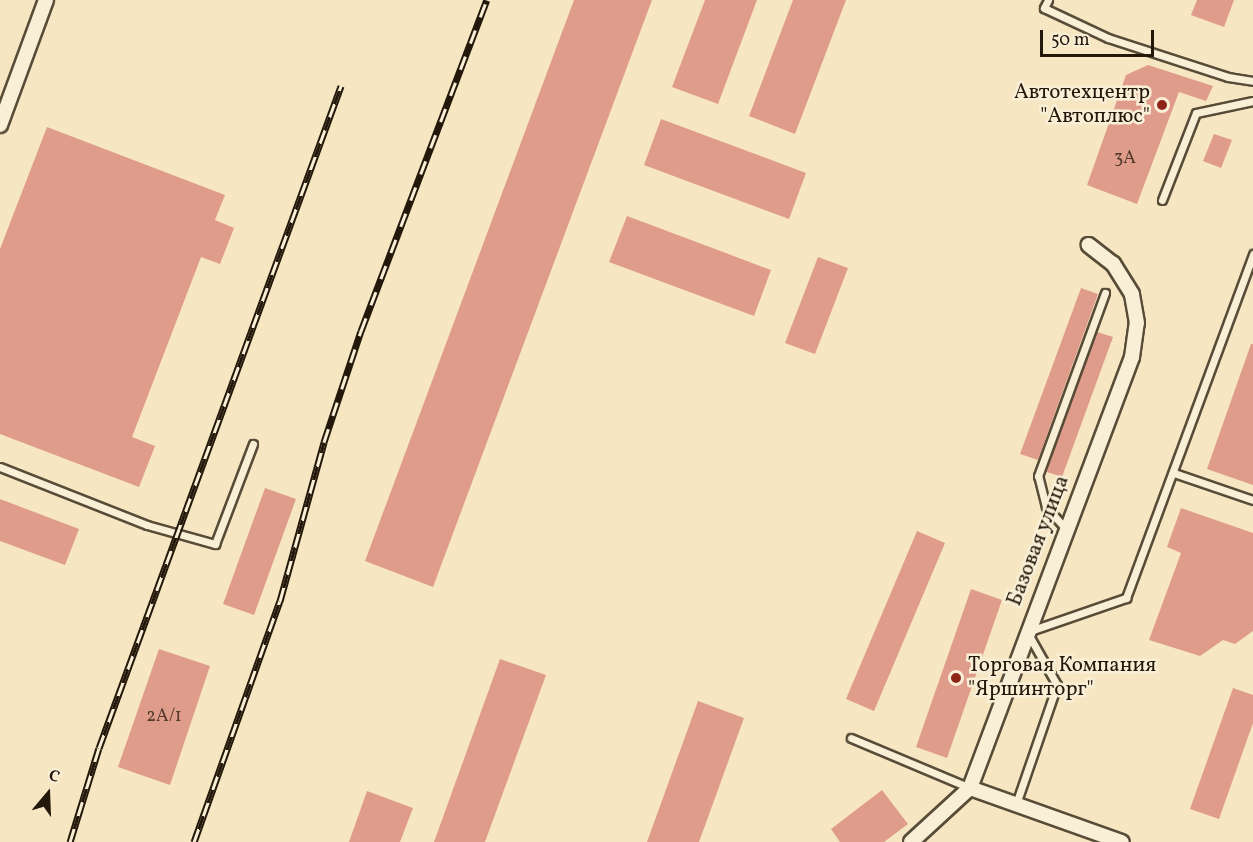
<!DOCTYPE html>
<html>
<head>
<meta charset="utf-8">
<style>
  body { margin:0 }
  #map { position:relative; width:1253px; height:842px; overflow:hidden; background:#f6e6c2; font-family:Vollkorn,serif }
  div>[style] { position:absolute }
  .building>* { inset:0; background:#e09c8b }
  .roads { filter:drop-shadow(2px 0 #584c38) drop-shadow(-2px 0 #584c38) drop-shadow(0 2px #584c38) drop-shadow(0 -2px #584c38) }
  .service>* { height:7px; margin:-3.5px; padding:0 3.5px; transform-origin:3.5px; border-radius:3.5px; background:#f9efd7 }
  .minor>* { height:14px; margin:-7px; padding:0 7px; transform-origin:7px; border-radius:7px; background:#f9efd7 }
  .rail>* { height:7px; margin-top:-3.5px; transform-origin:0; background:repeating-linear-gradient(90deg,#f9efd7 0 14px,#23180a 0 28px); box-sizing:border-box; border-block:2px solid #23180a }
  .dots>* { width:16px; height:16px; translate:-50% -50%; box-sizing:border-box; border:3px solid #f9efd7; border-radius:50% }
  span { translate:-50% -50%; white-space:nowrap; text-align:center; line-height:1.15; -webkit-text-stroke:5px #f9efd7; paint-order:stroke }
  .number-label { font-size:18px; color:#52392a }
  .number-label span { -webkit-text-stroke-width:0 }
  .poi-label { font-size:21px; color:#23180a }
  .right { translate:-100% -50%; text-align:right }
  .left { translate:0 -50%; text-align:left }
  .street-label { font-size:21px; color:#23180a }
  .north { position:absolute; left:18px; top:764px; width:60px; height:60px; -webkit-text-stroke:4px #f9efd7; paint-order:stroke; rotate:19deg; font-size:16px; font-weight:700; line-height:24px; text-align:center; color:#23180a }
  .north::after { content:''; display:block; margin:auto; width:21px; height:27px; background:#23180a; clip-path:polygon(50% 0,100% 100%,50% 72%,0 100%) }
  .scale { position:absolute; left:1040px; top:30px; width:114px; height:27px; box-sizing:border-box; border:3px solid #23180a; border-top:0; padding-left:8px; font-size:18px; line-height:21px; white-space:nowrap; color:#23180a; -webkit-text-stroke:4px #f9efd7; paint-order:stroke }
</style>
</head>
<body>
<div id="map">
  <div class="building">
    <i style="clip-path:polygon(574px 0,652px 0,433px 587px,365px 561px)"></i>
    <i style="clip-path:polygon(705px 0,757px 0,718px 104px,672px 87px)"></i>
    <i style="clip-path:polygon(793px 0,846px 0,795px 134px,749px 116px)"></i>
    <i style="clip-path:polygon(1197px 0,1234px 0,1224px 27px,1191px 15px)"></i>
    <i style="clip-path:polygon(1148px 65px,1213px 86px,1206px 101px,1179px 92px,1137px 204px,1087px 185px,1126px 75px)"></i>
    <i style="clip-path:polygon(661px 119px,806px 173px,789px 219px,644px 165px)"></i>
    <i style="clip-path:polygon(47px 127px,225px 195px,215px 220px,234px 228px,220px 264px,201px 257px,132px 437px,155px 446px,139px 487px,0 434px,0 249px)"></i>
    <i style="clip-path:polygon(1214px 134px,1232px 140px,1221px 168px,1203px 161px)"></i>
    <i style="clip-path:polygon(627px 216px,771px 270px,754px 316px,609px 262px)"></i>
    <i style="clip-path:polygon(818px 257px,848px 268px,815px 354px,785px 343px)"></i>
    <i style="clip-path:polygon(1081px 288px,1098px 294px,1038px 460px,1020px 454px)"></i>
    <i style="clip-path:polygon(1097px 332px,1113px 337px,1062px 477px,1047px 472px,1048px 464px)"></i>
    <i style="clip-path:polygon(1251px 344px,1253px 344px,1253px 485px,1207px 469px)"></i>
    <i style="clip-path:polygon(265px 488px,296px 499px,254px 615px,223px 604px)"></i>
    <i style="clip-path:polygon(0 499px,79px 529px,65px 565px,0 541px)"></i>
    <i style="clip-path:polygon(1181px 508px,1253px 533px,1253px 631px,1235px 644px,1223px 640px,1200px 656px,1149px 640px,1181px 553px,1167px 547px)"></i>
    <i style="clip-path:polygon(917px 531px,945px 543px,874px 711px,846px 699px)"></i>
    <i style="clip-path:polygon(971px 589px,1002px 600px,947px 758px,916px 747px)"></i>
    <i style="clip-path:polygon(159px 649px,210px 666px,170px 785px,118px 767px)"></i>
    <i style="clip-path:polygon(500px 659px,546px 675px,485px 842px,434px 842px)"></i>
    <i style="clip-path:polygon(1233px 688px,1253px 695px,1253px 723px,1219px 819px,1190px 809px)"></i>
    <i style="clip-path:polygon(698px 701px,744px 718px,699px 842px,647px 842px)"></i>
    <i style="clip-path:polygon(882px 790px,908px 824px,884px 842px,840px 842px,831px 829px)"></i>
    <i style="clip-path:polygon(367px 791px,413px 808px,400px 842px,349px 842px)"></i>
  </div>
  <div class="roads">
    <div class="service">
      <i style="left:1048px;top:0;width:9px;rotate:117deg"></i>
      <i style="left:1044px;top:8px;width:71px;rotate:25.1deg"></i>
      <i style="left:1108px;top:38px;width:126px;rotate:18deg"></i>
      <i style="left:1228px;top:77px;width:25px;rotate:9deg"></i>
      <i style="left:1162px;top:200px;width:93px;rotate:-68.7deg"></i>
      <i style="left:1196px;top:113px;width:58px;rotate:-11.9deg"></i>
      <i style="left:0;top:467px;width:158px;rotate:21.5deg"></i>
      <i style="left:147px;top:525px;width:71px;rotate:15.6deg"></i>
      <i style="left:215px;top:544px;width:107px;rotate:-69.2deg"></i>
      <i style="left:1174px;top:473px;width:83px;rotate:18.9deg"></i>
      <i style="left:1066px;top:529px;width:30px;rotate:-132deg"></i>
      <i style="left:1046px;top:507px;width:32px;rotate:-104deg"></i>
      <i style="left:1038px;top:476px;width:195px;rotate:-69.9deg"></i>
      <i style="left:851px;top:738px;width:129px;rotate:22.8deg"></i>
      <i style="left:1016px;top:804px;width:126px;rotate:-71deg"></i>
      <i style="left:1057px;top:685px;width:61px;rotate:-119.5deg"></i>
      <i style="left:1027px;top:632px;width:105px;rotate:-19deg"></i>
      <i style="left:1126px;top:598px;width:367px;rotate:-69.7deg"></i>
    </div>
    <div class="minor">
      <i style="left:0;top:125px;width:133px;rotate:-69.8deg"></i>
      <i style="left:970px;top:788px;width:161px;rotate:19.6deg"></i>
      <i style="left:911px;top:842px;width:80px;rotate:-42.5deg"></i>
      <i style="left:970px;top:788px;width:460px;rotate:-69.4deg"></i>
      <i style="left:1132px;top:357px;width:34px;rotate:-82deg"></i>
      <i style="left:1137px;top:323px;width:29px;rotate:-100deg"></i>
      <i style="left:1132px;top:294px;width:36px;rotate:-122deg"></i>
      <i style="left:1113px;top:264px;width:31px;rotate:-142deg"></i>
    </div>
  </div>
  <div class="rail">
    <i style="left:70px;top:842px;width:98px;rotate:-72.9deg"></i>
    <i style="left:99px;top:748px;width:705px;rotate:-69.92deg"></i>
    <i style="left:194px;top:842px;width:256px;rotate:-70.4deg"></i>
    <i style="left:280px;top:601px;width:165px;rotate:-74.5deg"></i>
    <i style="left:324px;top:442px;width:117px;rotate:-71.6deg"></i>
    <i style="left:361px;top:331px;width:354px;rotate:-69.2deg"></i>
  </div>
  <div class="dots">
    <i style="left:1162px;top:105px;background:#8f2418"></i>
    <i style="left:956px;top:678px;background:#8f2418"></i>
  </div>
  <div class="number-label">
    <span style="left:1125px;top:159px">3А</span>
    <span style="left:164px;top:717px">2А/1</span>
  </div>
  <div class="poi-label">
    <span class="right" style="left:1150px;top:105px">Автотехцентр<br>"Автоплюс"</span>
    <span class="left" style="left:968px;top:678px">Торговая Компания<br>"Яршинторг"</span>
  </div>
  <div class="street-label">
    <span style="left:1039px;top:541px;rotate:-69deg">Базовая улица</span>
  </div>
  <div class="north">С</div>
  <div class="scale">50 m</div>
</div>
</body>
</html>
